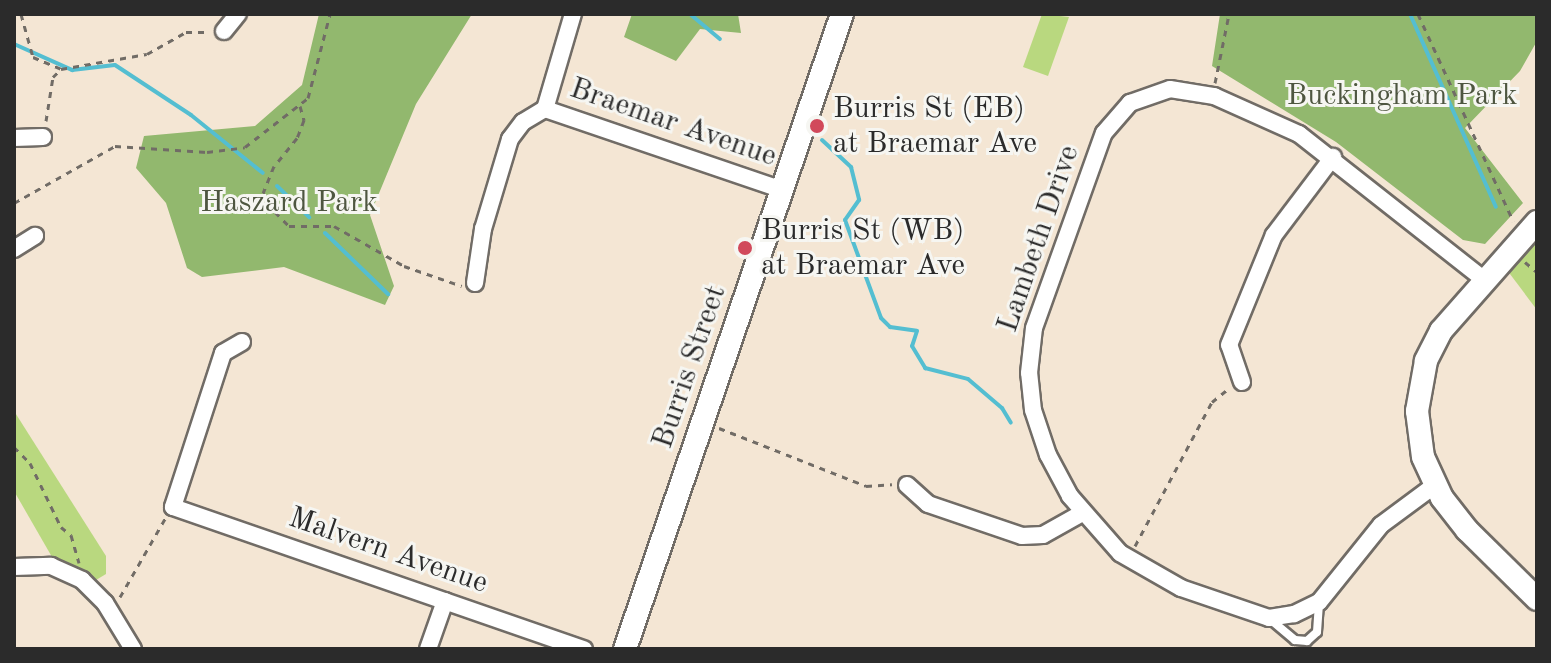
<!DOCTYPE html>
<html>
<head>
<meta charset="utf-8">
<style>
  body { margin:0 }
  #map { position:relative; width:1551px; height:663px; overflow:hidden; background:#f4e6d4; font-family:"Old Standard TT",serif }
  div>[style] { position:absolute }
  .green>* { inset:0; background:#b9d87f }
  .forest>* { inset:0; background:#92b86e }
  .stream>* { height:4px; margin:-2px; padding:0 2px; transform-origin:2px; border-radius:2px; background:#54bed1 }
  .path>* { height:3px; margin-top:-1.5px; transform-origin:0; background:repeating-linear-gradient(90deg,#716c66 0 6px,transparent 0 12px) }
  .roads { filter:drop-shadow(2px 0 #716c66) drop-shadow(-2px 0 #716c66) drop-shadow(0 2px #716c66) drop-shadow(0 -2px #716c66) }
  .lane>* { height:8px; margin:-4px; padding:0 4px; transform-origin:4px; border-radius:4px; background:#fff }
  .street>* { height:16px; margin:-8px; padding:0 8px; transform-origin:8px; border-radius:8px; background:#fff }
  .secondary>* { height:22px; margin:-11px; padding:0 11px; transform-origin:11px; border-radius:11px; background:#fff }
  .dots>* { width:22px; height:22px; translate:-50% -50%; box-sizing:border-box; border:4px solid #f6f6f2; border-radius:50% }
  span { translate:-50% -50%; white-space:nowrap; text-align:center; line-height:1.15; -webkit-text-stroke:6px #f6f6f2; paint-order:stroke }
  .park-label { font-size:30px; color:#4e5640 }
  .poi-label { font-size:30px; color:#2b2b2b }
  .left { translate:0 -50%; text-align:left }
  .street-label { font-size:30px; color:#2b2b2b }
  .frame { position:absolute; inset:0; border:16px solid #2b2b2b; pointer-events:none }
</style>
</head>
<body>
<div id="map">
  <div class="green">
    <i style="clip-path:polygon(1042px 14px,1069px 17px,1048px 76px,1023px 67px)"></i>
    <i style="clip-path:polygon(1537px 238px,1537px 310px,1507px 270px)"></i>
    <i style="clip-path:polygon(14px 411px,106px 556px,106px 574px,96px 580px,52px 557px,14px 491px)"></i>
  </div>
  <div class="forest">
    <i style="clip-path:polygon(319px 14px,472px 14px,416px 104px,370px 215px,394px 286px,385px 305px,284px 267px,202px 277px,187px 268px,166px 203px,136px 168px,144px 136px,255px 126px,302px 85px)"></i>
    <i style="clip-path:polygon(632px 14px,738px 14px,741px 33px,700px 29px,676px 61px,624px 37px)"></i>
    <i style="clip-path:polygon(1220px 14px,1537px 14px,1537px 41px,1520px 71px,1465px 128px,1523px 203px,1485px 244px,1463px 240px,1336px 142px,1212px 66px)"></i>
  </div>
  <div class="stream">
    <i style="left:690px;top:14px;width:39px;rotate:40deg"></i>
    <i style="left:1410px;top:14px;width:211px;rotate:66deg"></i>
    <i style="left:14px;top:44px;width:64px;rotate:24.1deg"></i>
    <i style="left:72px;top:70px;width:43px;rotate:-6.6deg"></i>
    <i style="left:115px;top:65px;width:91px;rotate:33.3deg"></i>
    <i style="left:191px;top:115px;width:92px;rotate:38.9deg"></i>
    <i style="left:822px;top:140px;width:40px;rotate:43deg"></i>
    <i style="left:851px;top:167px;width:34px;rotate:76deg"></i>
    <i style="left:859px;top:200px;width:24px;rotate:125deg"></i>
    <i style="left:845px;top:220px;width:104px;rotate:69.8deg"></i>
    <i style="left:881px;top:318px;width:13px;rotate:45deg"></i>
    <i style="left:890px;top:327px;width:27px;rotate:8deg"></i>
    <i style="left:917px;top:331px;width:16px;rotate:108deg"></i>
    <i style="left:912px;top:346px;width:26px;rotate:59deg"></i>
    <i style="left:925px;top:368px;width:44px;rotate:14.3deg"></i>
    <i style="left:968px;top:379px;width:45px;rotate:40.5deg"></i>
    <i style="left:1002px;top:408px;width:17px;rotate:59deg"></i>
    <i style="left:277px;top:186px;width:45px;rotate:44.1deg"></i>
    <i style="left:325px;top:233px;width:88px;rotate:44.1deg"></i>
    <i style="left:1537px;top:264px;width:1px;rotate:90deg"></i>
  </div>
  <div class="path">
    <i style="left:21px;top:14px;width:45px;rotate:74.4deg"></i>
    <i style="left:33px;top:57px;width:30px;rotate:23deg"></i>
    <i style="left:61px;top:69px;width:87px;rotate:-9.9deg"></i>
    <i style="left:147px;top:54px;width:45px;rotate:-29.4deg"></i>
    <i style="left:186px;top:32px;width:23px"></i>
    <i style="left:1418px;top:14px;width:228px;rotate:65.3deg"></i>
    <i style="left:1215px;top:83px;width:70px;rotate:-78.5deg"></i>
    <i style="left:300px;top:106px;width:15px;rotate:74deg"></i>
    <i style="left:304px;top:120px;width:19px;rotate:111deg"></i>
    <i style="left:297px;top:138px;width:36px;rotate:129deg"></i>
    <i style="left:274px;top:166px;width:29px;rotate:112deg"></i>
    <i style="left:263px;top:193px;width:22px;rotate:58deg"></i>
    <i style="left:275px;top:212px;width:20px;rotate:45deg"></i>
    <i style="left:289px;top:226px;width:45px"></i>
    <i style="left:334px;top:226px;width:81px;rotate:29.7deg"></i>
    <i style="left:404px;top:266px;width:61px;rotate:19deg"></i>
    <i style="left:46px;top:121px;width:45px;rotate:-81deg"></i>
    <i style="left:53px;top:77px;width:11px;rotate:-45deg"></i>
    <i style="left:14px;top:203px;width:116px;rotate:-29.4deg"></i>
    <i style="left:115px;top:146px;width:92px;rotate:3.7deg"></i>
    <i style="left:207px;top:152px;width:38px;rotate:-7deg"></i>
    <i style="left:245px;top:147px;width:80px;rotate:-37.9deg"></i>
    <i style="left:308px;top:98px;width:87px;rotate:-75.3deg"></i>
    <i style="left:1525px;top:262px;width:16px;rotate:40deg"></i>
    <i style="left:719px;top:428px;width:158px;rotate:21.5deg"></i>
    <i style="left:866px;top:486px;width:26px;rotate:-4deg"></i>
    <i style="left:14px;top:447px;width:23px;rotate:45deg"></i>
    <i style="left:30px;top:463px;width:71px;rotate:64.2deg"></i>
    <i style="left:61px;top:527px;width:13px;rotate:39deg"></i>
    <i style="left:71px;top:535px;width:29px;rotate:74deg"></i>
    <i style="left:1135px;top:546px;width:163px;rotate:-61.9deg"></i>
    <i style="left:1212px;top:402px;width:21px;rotate:-39deg"></i>
    <i style="left:120px;top:597px;width:92px;rotate:-60.1deg"></i>
  </div>
  <div class="roads">
    <div class="lane">
      <i style="left:1271px;top:620px;width:31px;rotate:40deg"></i>
      <i style="left:1295px;top:640px;width:12px;rotate:5deg"></i>
      <i style="left:1307px;top:641px;width:13px;rotate:-42deg"></i>
      <i style="left:1317px;top:632px;width:29px;rotate:-86deg"></i>
    </div>
    <div class="street">
      <i style="left:224px;top:31px;width:22px;rotate:-51deg"></i>
      <i style="left:545px;top:109px;width:251px;rotate:18.8deg"></i>
      <i style="left:14px;top:138px;width:29px;rotate:-2deg"></i>
      <i style="left:14px;top:249px;width:25px;rotate:-32deg"></i>
      <i style="left:475px;top:283px;width:55px;rotate:-81.6deg"></i>
      <i style="left:483px;top:229px;width:94px;rotate:-73.3deg"></i>
      <i style="left:510px;top:139px;width:21px;rotate:-53deg"></i>
      <i style="left:523px;top:122px;width:26px;rotate:-31deg"></i>
      <i style="left:545px;top:109px;width:99px;rotate:-73.6deg"></i>
      <i style="left:242px;top:342px;width:22px;rotate:150deg"></i>
      <i style="left:223px;top:353px;width:162px;rotate:108deg"></i>
      <i style="left:173px;top:507px;width:435px;rotate:19.1deg"></i>
      <i style="left:1242px;top:382px;width:39px;rotate:-109deg"></i>
      <i style="left:1229px;top:345px;width:119px;rotate:-67.8deg"></i>
      <i style="left:1274px;top:235px;width:98px;rotate:-52.9deg"></i>
      <i style="left:907px;top:485px;width:28px;rotate:42deg"></i>
      <i style="left:928px;top:504px;width:99px;rotate:18.8deg"></i>
      <i style="left:1022px;top:536px;width:21px;rotate:-3deg"></i>
      <i style="left:1043px;top:535px;width:45px;rotate:-29.4deg"></i>
      <i style="left:1435px;top:485px;width:67px;rotate:143.5deg"></i>
      <i style="left:1381px;top:525px;width:99px;rotate:128.8deg"></i>
      <i style="left:1319px;top:602px;width:28px;rotate:154deg"></i>
      <i style="left:1294px;top:614px;width:25px;rotate:171deg"></i>
      <i style="left:1269px;top:618px;width:93px;rotate:-161.2deg"></i>
      <i style="left:1181px;top:588px;width:70px;rotate:-150.2deg"></i>
      <i style="left:1120px;top:553px;width:76px;rotate:-131.3deg"></i>
      <i style="left:1070px;top:496px;width:47px;rotate:-118.2deg"></i>
      <i style="left:1048px;top:455px;width:47px;rotate:-108.4deg"></i>
      <i style="left:1033px;top:410px;width:37px;rotate:-96deg"></i>
      <i style="left:1029px;top:373px;width:45px;rotate:-83.7deg"></i>
      <i style="left:1034px;top:328px;width:207px;rotate:-70.3deg"></i>
      <i style="left:1104px;top:133px;width:40px;rotate:-49deg"></i>
      <i style="left:1130px;top:103px;width:42px;rotate:-19.3deg"></i>
      <i style="left:1170px;top:89px;width:45px;rotate:9deg"></i>
      <i style="left:1214px;top:96px;width:93px;rotate:24.1deg"></i>
      <i style="left:1299px;top:134px;width:234px;rotate:38.2deg"></i>
      <i style="left:14px;top:567px;width:37px;rotate:-2deg"></i>
      <i style="left:51px;top:566px;width:34px;rotate:24deg"></i>
      <i style="left:82px;top:580px;width:33px;rotate:45deg"></i>
      <i style="left:105px;top:603px;width:54px;rotate:58.7deg"></i>
      <i style="left:428px;top:649px;width:51px;rotate:-70.5deg"></i>
    </div>
    <div class="secondary">
      <i style="left:1537px;top:222px;width:145px;rotate:131.4deg"></i>
      <i style="left:1441px;top:331px;width:34px;rotate:117deg"></i>
      <i style="left:1426px;top:361px;width:51px;rotate:100.2deg"></i>
      <i style="left:1417px;top:411px;width:46px;rotate:82.6deg"></i>
      <i style="left:1423px;top:457px;width:45px;rotate:65.1deg"></i>
      <i style="left:1442px;top:498px;width:41px;rotate:52deg"></i>
      <i style="left:1467px;top:530px;width:98px;rotate:44.6deg"></i>
      <i style="left:625px;top:649px;width:671px;rotate:-71.13deg"></i>
    </div>
  </div>
  <div class="dots">
    <i style="left:817px;top:126px;background:#d1495b"></i>
    <i style="left:745px;top:248px;background:#d1495b"></i>
  </div>
  <div class="park-label">
    <span style="left:1402px;top:96px">Buckingham Park</span>
    <span style="left:289px;top:203px">Haszard Park</span>
  </div>
  <div class="poi-label">
    <span class="left" style="left:833px;top:126px">Burris St (EB)<br>at Braemar Ave</span>
    <span class="left" style="left:761px;top:248px">Burris St (WB)<br>at Braemar Ave</span>
  </div>
  <div class="street-label">
    <span style="left:673px;top:123px;rotate:19deg">Braemar Avenue</span>
    <span style="left:1039px;top:239px;rotate:-71deg">Lambeth Drive</span>
    <span style="left:690px;top:367px;rotate:-71deg">Burris Street</span>
    <span style="left:388px;top:551px;rotate:19deg">Malvern Avenue</span>
  </div>
  <div class="frame"></div>
</div>
</body>
</html>
